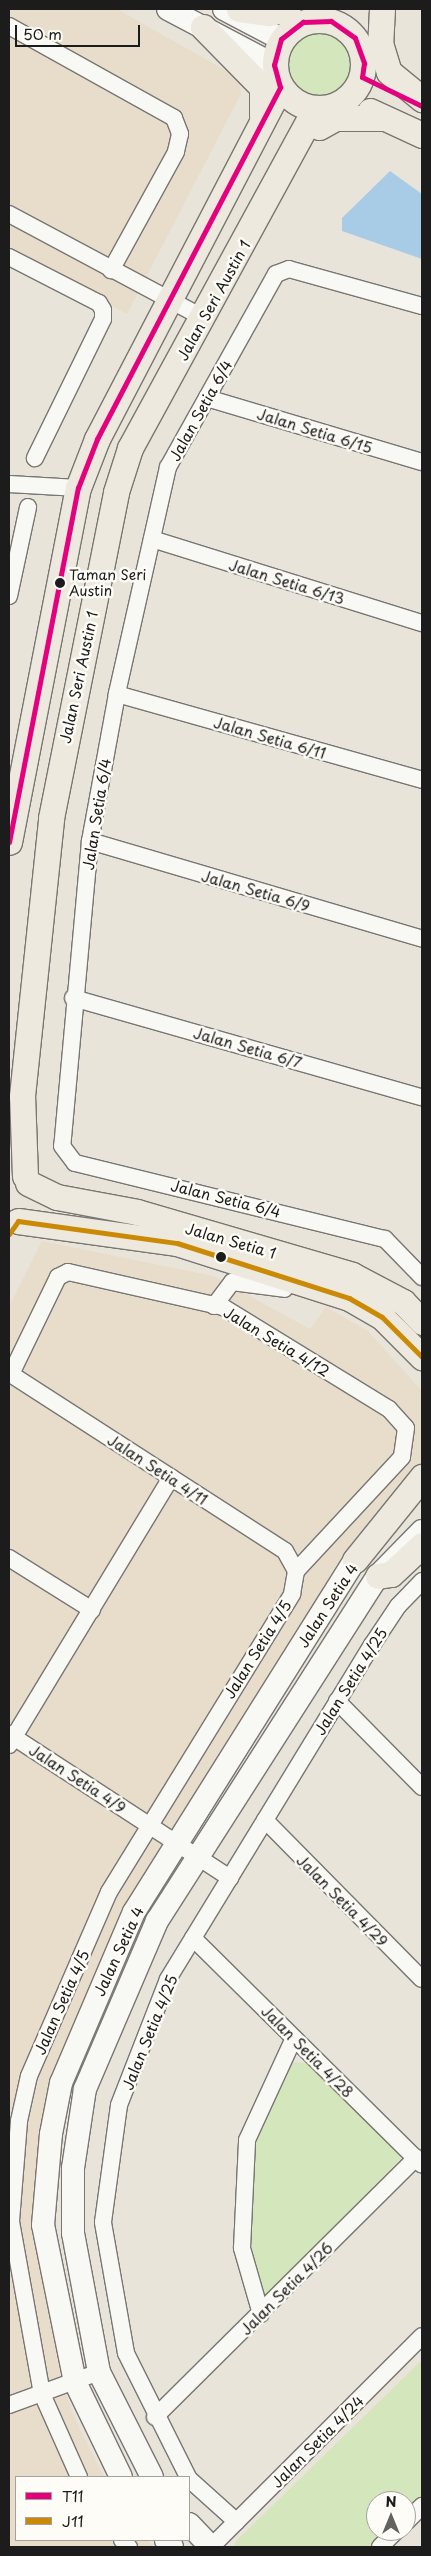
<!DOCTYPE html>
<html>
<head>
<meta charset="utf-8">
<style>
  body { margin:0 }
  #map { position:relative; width:431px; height:2556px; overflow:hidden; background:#e9e4da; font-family:"Playpen Sans",sans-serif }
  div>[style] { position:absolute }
  .built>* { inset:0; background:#e7ddca }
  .green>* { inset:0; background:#d3e6bc }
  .round { border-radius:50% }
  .water>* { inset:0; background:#a9cce6 }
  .roads { filter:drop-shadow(1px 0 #787672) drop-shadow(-1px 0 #787672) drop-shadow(0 1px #787672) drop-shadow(0 -1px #787672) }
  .street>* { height:16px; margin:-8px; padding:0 8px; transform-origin:8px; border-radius:8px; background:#f8f8f4 }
  .secondary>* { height:22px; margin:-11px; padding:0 11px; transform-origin:11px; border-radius:11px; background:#f8f8f4 }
  .primary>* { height:25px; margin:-12.5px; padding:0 12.5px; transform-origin:12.5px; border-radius:12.5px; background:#ede9de }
  .primary>.ring { margin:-12.5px; padding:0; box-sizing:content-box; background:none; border:25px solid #ede9de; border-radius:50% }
  .bus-1>* { height:5px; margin:-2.5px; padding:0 2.5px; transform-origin:2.5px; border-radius:2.5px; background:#e5007d }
  .bus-2>* { height:5px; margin:-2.5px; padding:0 2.5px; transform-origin:2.5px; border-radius:2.5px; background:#cb8a06 }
  .dots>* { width:14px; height:14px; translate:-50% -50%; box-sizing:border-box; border:2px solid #fdfcf7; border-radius:50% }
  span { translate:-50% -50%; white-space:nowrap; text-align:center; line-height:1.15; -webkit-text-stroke:5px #fdfcf7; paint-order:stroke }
  .bus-label { font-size:14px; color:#1c1c1c }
  .left { translate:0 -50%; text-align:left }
  .street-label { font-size:15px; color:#1c1c1c }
  .frame { position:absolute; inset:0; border:10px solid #1c1c1c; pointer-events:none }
  .legend { position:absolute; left:15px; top:2476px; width:175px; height:65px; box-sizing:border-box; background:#fdfcf7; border:1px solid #a3a29f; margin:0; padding:6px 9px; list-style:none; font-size:15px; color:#1c1c1c }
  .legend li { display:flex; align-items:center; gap:10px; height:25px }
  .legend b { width:25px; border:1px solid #a3a29f }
  .north { position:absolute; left:366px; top:2491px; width:50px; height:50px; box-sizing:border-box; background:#fdfcf7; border:1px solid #a3a29f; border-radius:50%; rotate:0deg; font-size:14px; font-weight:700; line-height:20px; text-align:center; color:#1c1c1c }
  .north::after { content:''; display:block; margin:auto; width:18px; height:22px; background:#64625e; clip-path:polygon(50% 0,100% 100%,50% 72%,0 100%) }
  .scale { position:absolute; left:15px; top:25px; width:125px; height:22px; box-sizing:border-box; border:2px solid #1c1c1c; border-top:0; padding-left:6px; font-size:15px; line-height:18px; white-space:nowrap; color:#1c1c1c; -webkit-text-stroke:4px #fdfcf7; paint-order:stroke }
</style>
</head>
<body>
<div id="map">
  <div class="built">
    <i style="clip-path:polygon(9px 9px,117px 9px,239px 78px,241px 94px,127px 314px,9px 252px)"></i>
    <i style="clip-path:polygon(42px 1241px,213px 1276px,310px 1329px,326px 1307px,368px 1331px,422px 1391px,422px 1468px,332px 1570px,315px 1610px,56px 2069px,33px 2221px,60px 2374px,73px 2415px,104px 2477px,16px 2477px,16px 2540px,147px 2540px,154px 2547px,9px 2547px,9px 1307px)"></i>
  </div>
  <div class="green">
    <i class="round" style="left:287px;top:31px;width:66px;height:66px"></i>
    <i style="clip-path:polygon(291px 2062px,308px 2063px,402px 2157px,267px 2298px,257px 2281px,248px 2219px,257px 2137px)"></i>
    <i style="clip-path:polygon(422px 2360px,422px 2495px,406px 2512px,406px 2501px,376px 2501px,376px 2531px,387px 2531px,371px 2547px,235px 2547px,236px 2541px)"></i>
  </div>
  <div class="water">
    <i style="clip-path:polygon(390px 171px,422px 194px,422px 259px,342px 231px,342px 218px)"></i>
  </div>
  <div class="roads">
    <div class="street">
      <i style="left:9px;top:26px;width:189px;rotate:29.1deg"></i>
      <i style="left:174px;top:118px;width:17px;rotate:69deg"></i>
      <i style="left:180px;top:134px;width:18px;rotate:103deg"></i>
      <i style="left:176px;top:152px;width:135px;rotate:118.8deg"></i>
      <i style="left:9px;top:214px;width:221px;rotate:28.1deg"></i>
      <i style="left:9px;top:257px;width:101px;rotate:27.1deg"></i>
      <i style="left:99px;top:303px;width:8px;rotate:60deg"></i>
      <i style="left:103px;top:310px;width:9px;rotate:90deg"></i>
      <i style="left:103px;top:319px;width:155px;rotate:116.1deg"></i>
      <i style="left:422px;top:306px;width:138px;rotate:-164.5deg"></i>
      <i style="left:289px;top:269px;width:14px;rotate:159deg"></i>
      <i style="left:276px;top:274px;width:221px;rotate:119.2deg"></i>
      <i style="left:168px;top:467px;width:233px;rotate:102.7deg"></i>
      <i style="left:117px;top:694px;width:149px;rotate:100.4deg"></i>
      <i style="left:90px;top:841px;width:306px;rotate:95.2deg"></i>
      <i style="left:62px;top:1146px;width:21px;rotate:53deg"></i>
      <i style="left:75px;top:1163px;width:319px;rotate:13.8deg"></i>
      <i style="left:385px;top:1239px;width:53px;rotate:45.8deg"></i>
      <i style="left:207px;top:398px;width:224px;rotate:16.6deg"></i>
      <i style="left:9px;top:484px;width:69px;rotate:3.3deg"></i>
      <i style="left:152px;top:539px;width:283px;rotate:17.3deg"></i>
      <i style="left:9px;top:596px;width:91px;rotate:-77.9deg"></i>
      <i style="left:117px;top:694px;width:317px;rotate:15.7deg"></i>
      <i style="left:90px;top:841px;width:346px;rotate:16.4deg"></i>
      <i style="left:73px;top:998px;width:362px;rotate:15.9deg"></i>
      <i style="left:214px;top:1306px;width:30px;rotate:-53deg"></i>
      <i style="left:232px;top:1282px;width:53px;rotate:7.5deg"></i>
      <i style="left:9px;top:1373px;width:328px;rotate:32.8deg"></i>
      <i style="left:285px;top:1551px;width:23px;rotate:61deg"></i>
      <i style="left:11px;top:1374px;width:108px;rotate:-64.1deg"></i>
      <i style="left:58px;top:1277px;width:11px;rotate:-27deg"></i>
      <i style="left:68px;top:1272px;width:159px;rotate:12.7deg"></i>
      <i style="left:223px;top:1307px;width:195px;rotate:31.6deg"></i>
      <i style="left:389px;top:1409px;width:25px;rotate:48deg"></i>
      <i style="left:406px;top:1428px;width:29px;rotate:98deg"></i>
      <i style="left:402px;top:1457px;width:156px;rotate:132.9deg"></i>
      <i style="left:9px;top:1558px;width:98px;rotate:32.1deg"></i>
      <i style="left:337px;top:1701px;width:121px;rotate:45.3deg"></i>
      <i style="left:9px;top:1734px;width:264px;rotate:33.1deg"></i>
      <i style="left:9px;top:1745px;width:313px;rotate:-58.8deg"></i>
      <i style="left:265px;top:1820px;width:223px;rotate:45.4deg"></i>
      <i style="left:193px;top:1938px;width:322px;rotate:44.7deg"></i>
      <i style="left:261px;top:2314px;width:69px;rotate:-106.1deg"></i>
      <i style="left:242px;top:2248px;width:108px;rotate:-87.3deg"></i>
      <i style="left:247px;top:2140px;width:112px;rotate:-65.3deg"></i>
      <i style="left:9px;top:2405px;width:96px;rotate:-20.1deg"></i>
      <i style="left:155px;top:2417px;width:368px;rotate:-44.8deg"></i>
      <i style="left:79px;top:2477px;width:91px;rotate:-114deg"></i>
      <i style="left:42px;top:2394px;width:176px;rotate:-100.2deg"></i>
      <i style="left:11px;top:2221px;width:100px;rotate:-85.4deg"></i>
      <i style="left:19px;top:2121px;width:46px;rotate:-77.5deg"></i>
      <i style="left:29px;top:2076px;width:201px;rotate:-66.5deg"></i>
      <i style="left:109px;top:1892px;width:350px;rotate:-58.4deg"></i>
      <i style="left:292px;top:1594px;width:23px;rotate:-80deg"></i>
      <i style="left:188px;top:2477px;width:139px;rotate:-116.6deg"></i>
      <i style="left:126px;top:2353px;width:133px;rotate:-100deg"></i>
      <i style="left:103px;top:2222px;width:118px;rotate:-82.2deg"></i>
      <i style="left:119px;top:2105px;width:135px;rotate:-68.7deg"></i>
      <i style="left:168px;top:1979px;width:391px;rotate:-58.6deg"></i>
      <i style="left:372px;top:1645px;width:47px;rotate:-56.3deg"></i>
      <i style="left:398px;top:1606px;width:35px;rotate:-46deg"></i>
      <i style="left:189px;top:2479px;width:64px;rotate:41.9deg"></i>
      <i style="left:406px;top:2522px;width:23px;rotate:-45deg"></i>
      <i style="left:122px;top:2540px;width:10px;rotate:45deg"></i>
      <i style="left:211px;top:2547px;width:298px;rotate:-45deg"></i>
      <i style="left:380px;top:2547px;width:23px;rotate:-45deg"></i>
    </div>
    <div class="secondary">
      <i style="left:168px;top:9px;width:120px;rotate:27.8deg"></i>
      <i style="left:224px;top:9px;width:64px;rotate:27.8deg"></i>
      <i style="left:121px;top:2477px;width:106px;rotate:-115.8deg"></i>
      <i style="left:75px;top:2382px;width:160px;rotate:-101.5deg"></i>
      <i style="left:43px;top:2225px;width:91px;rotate:-85deg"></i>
      <i style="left:51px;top:2134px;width:52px;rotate:-78.9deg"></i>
      <i style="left:61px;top:2083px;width:186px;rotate:-66.9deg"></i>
      <i style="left:134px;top:1912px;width:416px;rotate:-57.9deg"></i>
      <i style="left:355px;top:1560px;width:18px;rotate:-45deg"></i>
      <i style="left:152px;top:2477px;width:118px;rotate:-116.8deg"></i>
      <i style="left:99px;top:2372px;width:141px;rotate:-100.6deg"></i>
      <i style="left:73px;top:2233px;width:65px;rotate:-90deg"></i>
      <i style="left:73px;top:2168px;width:80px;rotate:-81.4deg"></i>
      <i style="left:85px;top:2089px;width:183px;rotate:-66.8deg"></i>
      <i style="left:157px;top:1921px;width:410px;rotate:-57.4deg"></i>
      <i style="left:378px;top:1576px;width:63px;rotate:-45.6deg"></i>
      <i style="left:189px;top:2524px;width:32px;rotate:46deg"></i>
      <i style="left:166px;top:2540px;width:9px;rotate:49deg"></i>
    </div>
    <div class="primary">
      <i style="left:239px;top:9px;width:30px;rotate:8deg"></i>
      <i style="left:269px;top:13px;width:19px;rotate:-12deg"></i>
      <i style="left:382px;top:9px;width:34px;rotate:93deg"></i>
      <i style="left:380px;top:43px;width:30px;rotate:73deg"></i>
      <i style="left:389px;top:72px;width:43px;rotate:39.3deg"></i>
      <i class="ring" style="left:275px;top:20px;width:63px;height:63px"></i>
      <i style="left:203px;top:27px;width:84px;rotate:45.5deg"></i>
      <i style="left:262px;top:87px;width:29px;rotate:90deg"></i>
      <i style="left:370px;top:111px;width:57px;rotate:24.8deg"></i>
      <i style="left:319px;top:127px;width:18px;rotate:-29deg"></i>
      <i style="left:335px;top:118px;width:49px"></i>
      <i style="left:9px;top:842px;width:361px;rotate:-79deg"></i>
      <i style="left:78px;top:488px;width:53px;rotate:-68.8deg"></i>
      <i style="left:97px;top:439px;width:397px;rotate:-62.5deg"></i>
      <i style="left:25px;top:1176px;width:80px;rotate:-92.1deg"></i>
      <i style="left:22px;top:1096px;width:280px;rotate:-84deg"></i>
      <i style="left:51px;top:818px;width:332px;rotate:-78.7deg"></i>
      <i style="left:116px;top:492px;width:46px;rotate:-72.3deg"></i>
      <i style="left:130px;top:448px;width:387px;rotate:-61.4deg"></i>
      <i style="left:28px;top:1183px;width:32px;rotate:26deg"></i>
      <i style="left:57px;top:1197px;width:81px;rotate:10.6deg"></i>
      <i style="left:137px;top:1212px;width:224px;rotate:16.3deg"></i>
      <i style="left:352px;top:1275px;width:58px;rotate:27.9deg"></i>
      <i style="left:403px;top:1302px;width:28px;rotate:46deg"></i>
      <i style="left:18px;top:1221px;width:161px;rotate:7.9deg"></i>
      <i style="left:177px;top:1243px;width:181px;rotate:17.7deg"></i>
      <i style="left:349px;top:1298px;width:38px;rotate:30deg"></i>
      <i style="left:382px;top:1317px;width:57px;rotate:45deg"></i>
      <i style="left:355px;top:1560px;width:107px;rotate:-51.1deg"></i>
      <i style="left:378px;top:1576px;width:13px;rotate:-9deg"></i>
      <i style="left:391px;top:1574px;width:42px;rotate:-43.1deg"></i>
    </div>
  </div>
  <div class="bus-1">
    <i style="left:9px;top:842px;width:361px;rotate:-79deg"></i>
    <i style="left:78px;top:488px;width:53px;rotate:-68.8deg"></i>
    <i style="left:97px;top:439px;width:397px;rotate:-62.5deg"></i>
    <i style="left:280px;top:87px;width:23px;rotate:-105deg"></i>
    <i style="left:274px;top:65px;width:27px;rotate:-75deg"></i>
    <i style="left:281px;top:39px;width:28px;rotate:-38deg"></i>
    <i style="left:303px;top:22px;width:28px;rotate:-2deg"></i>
    <i style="left:331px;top:21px;width:29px;rotate:35deg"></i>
    <i style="left:355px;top:38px;width:27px;rotate:70deg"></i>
    <i style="left:364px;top:63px;width:14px;rotate:98deg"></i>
    <i style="left:362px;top:77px;width:67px;rotate:25.8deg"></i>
  </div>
  <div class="bus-2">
    <i style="left:9px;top:1234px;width:16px;rotate:-55deg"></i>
    <i style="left:18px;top:1221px;width:161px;rotate:7.9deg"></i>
    <i style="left:177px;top:1243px;width:181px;rotate:17.7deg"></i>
    <i style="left:349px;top:1298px;width:38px;rotate:30deg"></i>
    <i style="left:382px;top:1317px;width:57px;rotate:45deg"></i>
  </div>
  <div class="dots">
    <i style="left:60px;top:583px;background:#1c1c1c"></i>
    <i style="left:221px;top:1257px;background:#1c1c1c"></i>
  </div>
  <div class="bus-label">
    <span class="left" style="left:69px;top:583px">Taman Seri<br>Austin</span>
  </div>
  <div class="street-label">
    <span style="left:213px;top:300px;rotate:-61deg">Jalan Seri Austin 1</span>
    <span style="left:200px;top:410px;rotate:-61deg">Jalan Setia 6/4</span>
    <span style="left:315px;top:430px;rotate:17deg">Jalan Setia 6/15</span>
    <span style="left:287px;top:581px;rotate:17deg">Jalan Setia 6/13</span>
    <span style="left:78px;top:677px;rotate:-78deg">Jalan Seri Austin 1</span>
    <span style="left:270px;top:737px;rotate:16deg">Jalan Setia 6/11</span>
    <span style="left:96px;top:814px;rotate:-81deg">Jalan Setia 6/4</span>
    <span style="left:256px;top:890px;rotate:16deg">Jalan Setia 6/9</span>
    <span style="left:248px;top:1047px;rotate:16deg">Jalan Setia 6/7</span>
    <span style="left:226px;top:1198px;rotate:14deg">Jalan Setia 6/4</span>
    <span style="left:231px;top:1240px;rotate:16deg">Jalan Setia 1</span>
    <span style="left:277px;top:1341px;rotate:31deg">Jalan Setia 4/12</span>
    <span style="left:158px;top:1469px;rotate:33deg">Jalan Setia 4/11</span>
    <span style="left:327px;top:1605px;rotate:-57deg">Jalan Setia 4</span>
    <span style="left:257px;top:1649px;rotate:-58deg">Jalan Setia 4/5</span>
    <span style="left:350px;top:1681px;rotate:-58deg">Jalan Setia 4/25</span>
    <span style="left:78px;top:1778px;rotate:33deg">Jalan Setia 4/9</span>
    <span style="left:343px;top:1900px;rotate:45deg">Jalan Setia 4/29</span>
    <span style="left:118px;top:1951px;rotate:-65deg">Jalan Setia 4</span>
    <span style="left:61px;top:2002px;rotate:-66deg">Jalan Setia 4/5</span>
    <span style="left:149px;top:2032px;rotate:-68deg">Jalan Setia 4/25</span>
    <span style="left:308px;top:2051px;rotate:45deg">Jalan Setia 4/28</span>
    <span style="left:286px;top:2288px;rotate:-45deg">Jalan Setia 4/26</span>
    <span style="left:317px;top:2441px;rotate:-45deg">Jalan Setia 4/24</span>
  </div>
  <div class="frame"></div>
  <ul class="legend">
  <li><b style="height:6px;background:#e5007d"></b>T11</li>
  <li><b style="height:6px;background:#cb8a06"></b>J11</li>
  </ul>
  <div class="north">N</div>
  <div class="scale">50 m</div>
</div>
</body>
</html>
